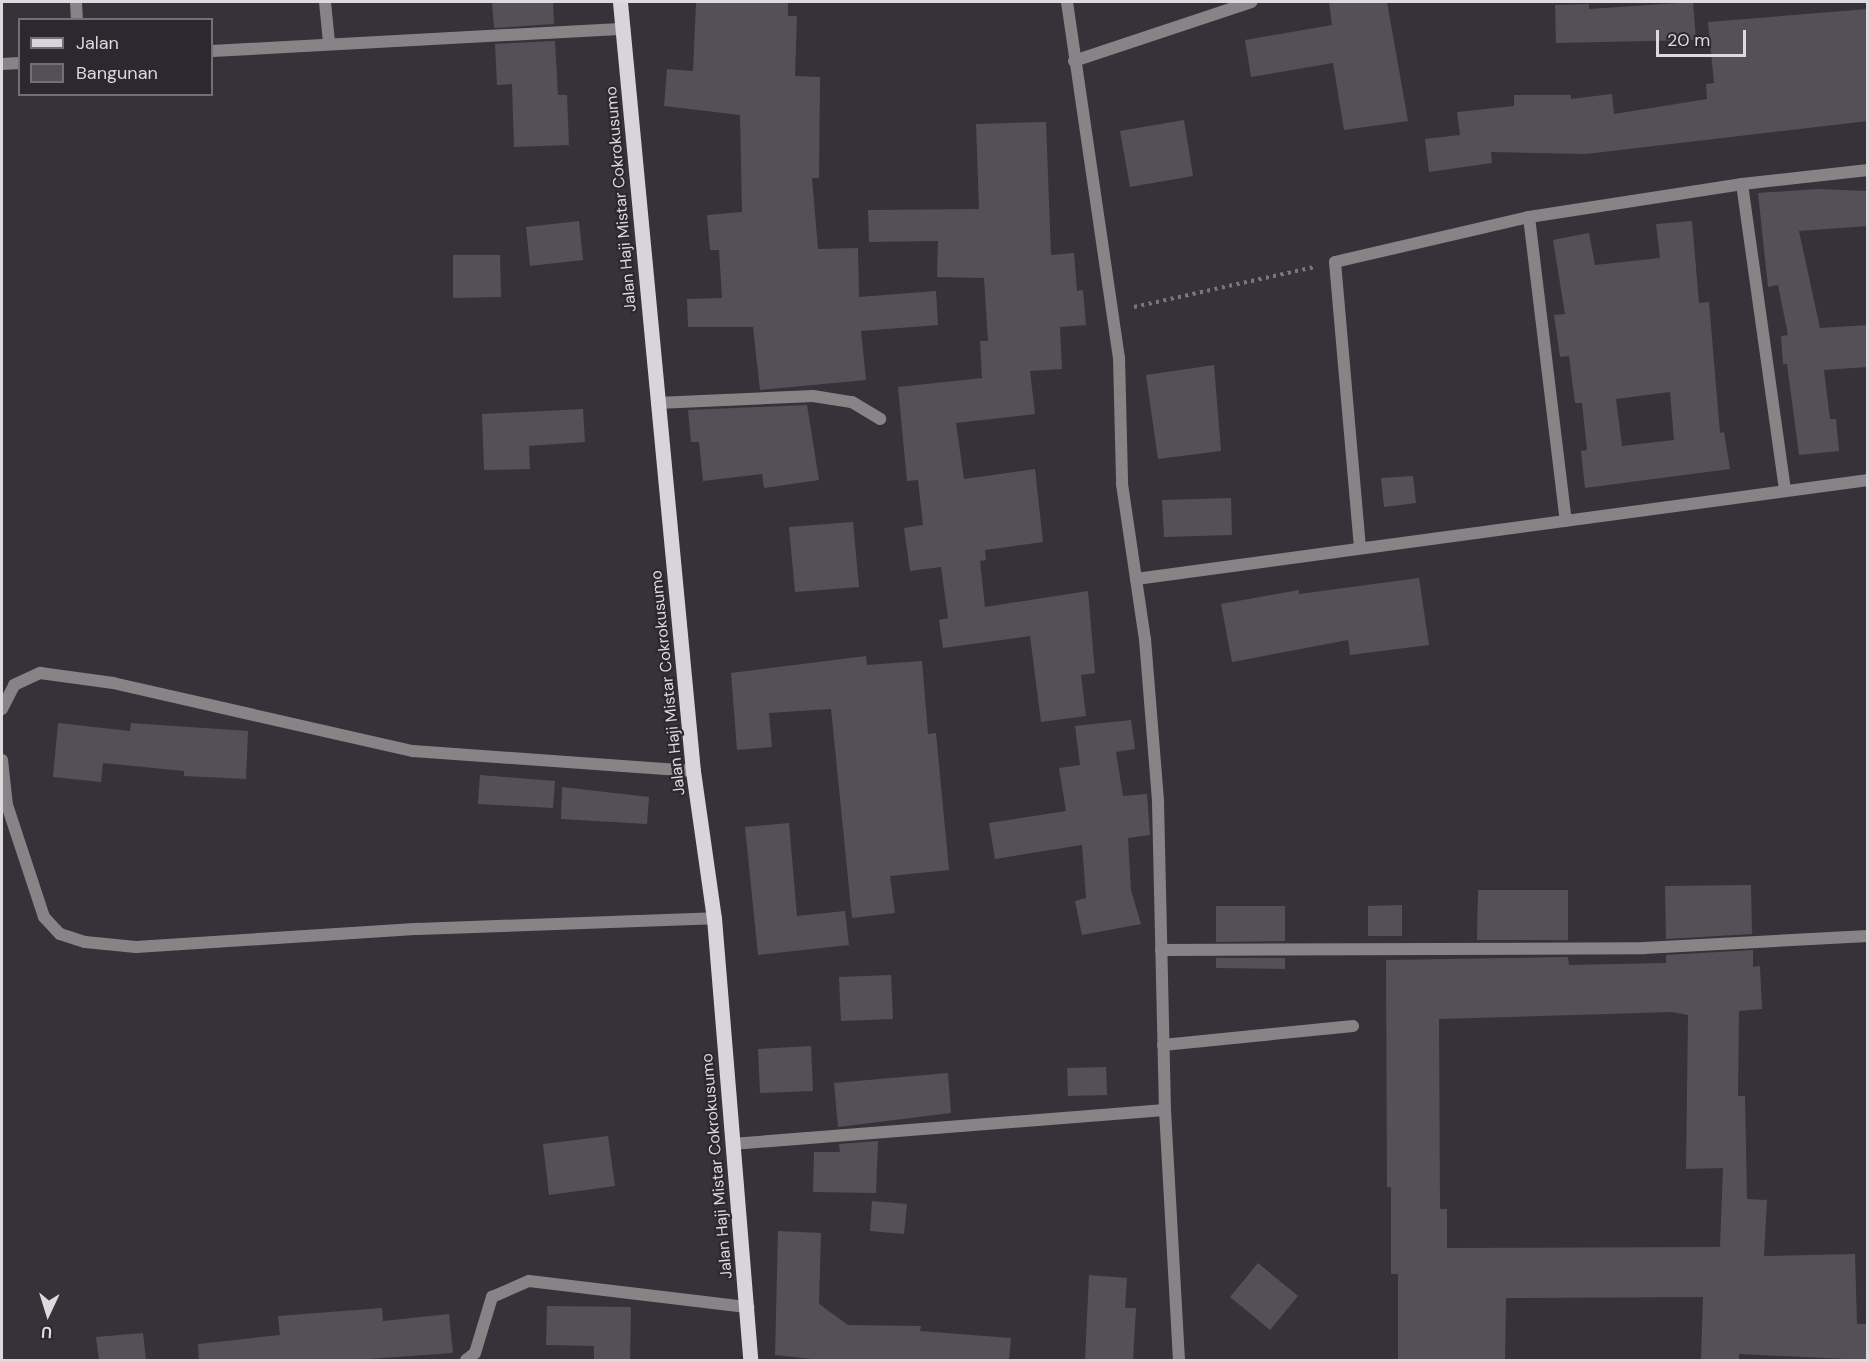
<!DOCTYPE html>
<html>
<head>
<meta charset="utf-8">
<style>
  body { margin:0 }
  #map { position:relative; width:1869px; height:1362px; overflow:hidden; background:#373239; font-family:"DM Sans",sans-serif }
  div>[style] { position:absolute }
  .building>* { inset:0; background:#555057 }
  .path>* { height:4px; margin-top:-2px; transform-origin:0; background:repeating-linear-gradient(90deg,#7b767c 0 3px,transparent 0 7.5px) }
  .lane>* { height:12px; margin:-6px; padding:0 6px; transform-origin:6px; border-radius:6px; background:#878488 }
  .street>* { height:12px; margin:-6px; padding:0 6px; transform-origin:6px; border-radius:6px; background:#878488 }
  .primary>* { height:15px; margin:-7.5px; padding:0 7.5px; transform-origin:7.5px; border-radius:7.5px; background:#d9d4dc }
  span { translate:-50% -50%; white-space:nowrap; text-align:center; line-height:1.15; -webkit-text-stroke:4.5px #2d282f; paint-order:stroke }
  .street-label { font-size:16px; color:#dddade }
  .frame { position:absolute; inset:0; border:3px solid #dddade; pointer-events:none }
  .legend { position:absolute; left:18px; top:18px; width:195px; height:78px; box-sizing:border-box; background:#2d282f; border:2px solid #736f75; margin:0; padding:8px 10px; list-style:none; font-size:18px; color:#dddade }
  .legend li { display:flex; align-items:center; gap:12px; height:30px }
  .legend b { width:30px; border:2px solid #736f75 }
  .north { position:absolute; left:18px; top:1284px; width:60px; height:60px; -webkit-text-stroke:4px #2d282f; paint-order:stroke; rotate:184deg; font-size:16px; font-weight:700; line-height:24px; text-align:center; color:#dddade }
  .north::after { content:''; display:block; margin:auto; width:21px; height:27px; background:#dddade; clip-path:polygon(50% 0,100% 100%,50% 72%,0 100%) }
  .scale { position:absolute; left:1656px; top:30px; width:90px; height:27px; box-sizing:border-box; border:3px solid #dddade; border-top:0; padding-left:8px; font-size:18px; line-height:21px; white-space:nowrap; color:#dddade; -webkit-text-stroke:4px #2d282f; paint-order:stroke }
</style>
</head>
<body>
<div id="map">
  <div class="building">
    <i style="clip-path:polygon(492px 2px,553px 2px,554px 24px,494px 28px)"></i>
    <i style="clip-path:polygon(696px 2px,788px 2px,788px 16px,797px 16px,795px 76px,820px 77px,819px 178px,812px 178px,818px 249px,858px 248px,859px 297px,936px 291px,938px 325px,861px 331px,866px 380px,760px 390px,753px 327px,688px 327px,687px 299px,722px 298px,719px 250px,710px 250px,707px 215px,742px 212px,740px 115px,664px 106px,667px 69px,693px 71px)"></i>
    <i style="clip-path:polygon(1329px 2px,1387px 2px,1408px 121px,1344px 130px,1333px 63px,1251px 77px,1245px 40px,1332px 25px)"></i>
    <i style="clip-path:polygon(1693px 2px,1696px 40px,1556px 43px,1555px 5px,1589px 4px,1589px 9px)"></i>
    <i style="clip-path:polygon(1868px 9px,1868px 121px,1586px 154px,1491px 152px,1492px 163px,1429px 172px,1425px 139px,1460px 135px,1457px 112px,1514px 106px,1514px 95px,1571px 95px,1571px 99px,1612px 94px,1614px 114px,1707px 99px,1706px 84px,1714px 83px,1708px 22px)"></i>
    <i style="clip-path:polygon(555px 41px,558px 95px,567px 95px,569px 145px,514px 147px,512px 84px,497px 85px,495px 44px)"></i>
    <i style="clip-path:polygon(1184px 120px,1193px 176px,1130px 187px,1120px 131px)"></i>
    <i style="clip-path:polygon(1046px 122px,1051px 255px,1074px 253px,1077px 291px,1083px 290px,1086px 325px,1060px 327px,1062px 369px,1030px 371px,1035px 414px,956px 423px,964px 479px,1035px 469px,1043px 542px,985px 550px,986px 560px,980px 561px,985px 607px,1088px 591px,1095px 673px,1081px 675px,1086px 716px,1041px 722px,1030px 636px,943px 648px,939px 620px,948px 618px,941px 567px,910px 571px,904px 528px,923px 525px,918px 480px,907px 481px,898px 387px,982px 378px,980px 341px,988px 341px,984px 278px,937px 277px,938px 241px,869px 242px,868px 210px,979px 209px,976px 124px)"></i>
    <i style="clip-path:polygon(1818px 189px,1868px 191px,1868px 226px,1799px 231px,1820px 328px,1868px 325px,1868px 367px,1824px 370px,1830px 419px,1836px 419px,1839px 451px,1799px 455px,1787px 364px,1783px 364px,1781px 336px,1788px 335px,1778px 285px,1768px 287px,1758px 193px)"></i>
    <i style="clip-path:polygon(579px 221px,583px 260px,530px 266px,526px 227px)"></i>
    <i style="clip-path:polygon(evenodd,1692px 221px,1699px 303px,1709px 302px,1720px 433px,1724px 432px,1730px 469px,1585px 488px,1581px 451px,1587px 450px,1582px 403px,1575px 403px,1569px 356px,1560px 357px,1554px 315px,1565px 314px,1553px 240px,1589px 233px,1595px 265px,1660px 258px,1656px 224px,1692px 221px,1670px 392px,1674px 440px,1622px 446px,1616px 399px,1670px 392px)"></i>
    <i style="clip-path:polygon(453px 255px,500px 255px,501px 297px,453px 298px)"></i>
    <i style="clip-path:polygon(1214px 365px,1221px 451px,1158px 459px,1146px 375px)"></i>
    <i style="clip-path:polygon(807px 405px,819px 480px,764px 488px,762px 474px,703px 481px,699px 442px,691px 442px,688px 410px)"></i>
    <i style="clip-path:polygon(583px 409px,585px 442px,529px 446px,530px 469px,484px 470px,482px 414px)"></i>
    <i style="clip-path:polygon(1413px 476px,1416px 503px,1384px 507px,1381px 478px)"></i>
    <i style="clip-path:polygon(1231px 498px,1232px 535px,1164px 537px,1162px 500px)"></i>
    <i style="clip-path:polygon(853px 522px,859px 587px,795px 592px,789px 527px)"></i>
    <i style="clip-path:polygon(1419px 578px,1429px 645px,1350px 655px,1348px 640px,1232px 662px,1221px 604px,1299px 590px,1299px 594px)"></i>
    <i style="clip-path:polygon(866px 656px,867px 665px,922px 661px,928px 734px,936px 733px,949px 870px,890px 876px,895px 913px,852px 918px,831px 709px,769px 713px,772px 747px,737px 750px,731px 673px)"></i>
    <i style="clip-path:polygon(1131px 720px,1135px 749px,1116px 752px,1123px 796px,1147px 794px,1150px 835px,1128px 838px,1131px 890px,1141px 924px,1082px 935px,1075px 901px,1086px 898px,1082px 845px,995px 859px,989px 823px,1066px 811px,1059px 768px,1080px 765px,1075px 726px)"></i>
    <i style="clip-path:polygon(58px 723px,130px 731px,131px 723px,248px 731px,246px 779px,184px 776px,184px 771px,103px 763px,101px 782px,53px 777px)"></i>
    <i style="clip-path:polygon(480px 775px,555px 781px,553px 808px,478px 804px)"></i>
    <i style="clip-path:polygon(562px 787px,649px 797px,647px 824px,561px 819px)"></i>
    <i style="clip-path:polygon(789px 823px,797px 916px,845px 911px,849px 945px,758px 955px,745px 827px)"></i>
    <i style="clip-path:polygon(1751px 885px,1752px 934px,1666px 939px,1665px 886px)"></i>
    <i style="clip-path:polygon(1478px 890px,1568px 890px,1568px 940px,1477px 940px)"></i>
    <i style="clip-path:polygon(1402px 905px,1402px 936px,1368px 936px,1368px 906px)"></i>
    <i style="clip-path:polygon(1216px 906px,1285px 906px,1285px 941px,1216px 942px)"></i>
    <i style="clip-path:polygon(evenodd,1753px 950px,1753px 967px,1760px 966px,1762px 1009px,1739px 1011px,1738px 1096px,1745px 1096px,1747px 1199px,1767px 1200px,1764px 1256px,1855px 1254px,1857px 1324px,1868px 1324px,1868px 1360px,1739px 1354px,1739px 1360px,1701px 1360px,1703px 1297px,1506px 1298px,1505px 1360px,1398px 1360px,1398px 1274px,1391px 1274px,1391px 1187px,1387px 1187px,1386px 960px,1568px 957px,1569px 965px,1666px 963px,1666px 955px,1753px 950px,1672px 1012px,1688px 1015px,1686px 1169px,1723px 1168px,1720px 1247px,1447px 1248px,1447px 1209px,1440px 1209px,1439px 1019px,1672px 1012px)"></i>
    <i style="clip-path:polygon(1216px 958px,1285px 958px,1285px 969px,1216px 968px)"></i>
    <i style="clip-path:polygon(891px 975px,893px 1019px,841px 1021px,839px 977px)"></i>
    <i style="clip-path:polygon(811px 1046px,813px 1091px,760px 1093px,758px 1049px)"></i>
    <i style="clip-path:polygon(1106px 1067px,1107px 1095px,1068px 1096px,1067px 1068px)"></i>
    <i style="clip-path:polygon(948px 1073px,951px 1113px,838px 1127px,834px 1083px)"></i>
    <i style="clip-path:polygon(608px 1136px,615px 1186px,549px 1195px,543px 1144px)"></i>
    <i style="clip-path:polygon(878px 1141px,876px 1193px,813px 1192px,814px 1152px,840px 1152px,839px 1144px)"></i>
    <i style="clip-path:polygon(872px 1201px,907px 1204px,904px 1234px,870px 1231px)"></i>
    <i style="clip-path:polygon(778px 1231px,821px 1233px,819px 1304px,848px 1325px,921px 1326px,920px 1331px,1011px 1338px,1009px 1360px,821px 1360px,775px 1355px)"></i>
    <i style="clip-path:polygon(1258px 1263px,1298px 1296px,1270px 1330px,1230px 1297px)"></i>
    <i style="clip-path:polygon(1089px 1275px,1127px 1278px,1125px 1308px,1136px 1308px,1133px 1360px,1085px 1360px)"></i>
    <i style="clip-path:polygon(547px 1306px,631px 1307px,630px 1360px,594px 1360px,594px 1346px,546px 1345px)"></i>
    <i style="clip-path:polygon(382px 1308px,383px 1321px,449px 1314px,453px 1353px,353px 1360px,199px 1360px,198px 1344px,280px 1335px,278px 1316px)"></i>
    <i style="clip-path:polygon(143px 1333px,146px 1360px,99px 1360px,96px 1337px)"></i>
  </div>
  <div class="path">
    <i style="left:1134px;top:307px;width:184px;rotate:-12.5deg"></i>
  </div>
  <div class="lane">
    <i style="left:1161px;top:950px;width:483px;rotate:-0.2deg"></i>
    <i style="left:1644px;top:948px;width:224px;rotate:-3.1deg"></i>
    <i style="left:1163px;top:1045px;width:191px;rotate:-5.7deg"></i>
  </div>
  <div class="street">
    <i style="left:76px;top:2px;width:18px;rotate:87deg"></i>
    <i style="left:325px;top:2px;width:40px;rotate:84.3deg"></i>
    <i style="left:1067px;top:2px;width:359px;rotate:81.7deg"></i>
    <i style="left:1119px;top:357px;width:127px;rotate:88.6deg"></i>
    <i style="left:1122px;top:484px;width:157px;rotate:81.6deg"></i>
    <i style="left:1145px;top:639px;width:164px;rotate:85.4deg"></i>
    <i style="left:1158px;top:802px;width:308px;rotate:88.7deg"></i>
    <i style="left:1165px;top:1110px;width:250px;rotate:86.8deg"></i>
    <i style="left:212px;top:51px;width:413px;rotate:-3.1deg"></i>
    <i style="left:1074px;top:61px;width:187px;rotate:-18.4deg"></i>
    <i style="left:2px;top:64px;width:18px;rotate:-3deg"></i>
    <i style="left:1742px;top:184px;width:310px;rotate:82deg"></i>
    <i style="left:1529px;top:217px;width:306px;rotate:83.1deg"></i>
    <i style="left:657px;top:403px;width:156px;rotate:-2.6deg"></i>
    <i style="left:813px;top:396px;width:39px;rotate:9deg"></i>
    <i style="left:852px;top:402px;width:33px;rotate:31deg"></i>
    <i style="left:1360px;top:548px;width:287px;rotate:-95deg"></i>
    <i style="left:1335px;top:262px;width:199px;rotate:-13.1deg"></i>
    <i style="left:1529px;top:217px;width:216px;rotate:-8.8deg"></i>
    <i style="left:1742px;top:184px;width:127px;rotate:-6.3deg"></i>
    <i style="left:1136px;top:579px;width:739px;rotate:-7.7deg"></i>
    <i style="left:2px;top:709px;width:27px;rotate:-63deg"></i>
    <i style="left:14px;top:685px;width:29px;rotate:-25deg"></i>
    <i style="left:40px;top:673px;width:74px;rotate:7.8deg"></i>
    <i style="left:113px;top:683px;width:308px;rotate:12.8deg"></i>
    <i style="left:413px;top:751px;width:281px;rotate:4.1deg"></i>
    <i style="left:2px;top:760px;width:45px;rotate:83.7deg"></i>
    <i style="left:7px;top:805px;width:118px;rotate:71.7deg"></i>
    <i style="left:44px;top:917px;width:23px;rotate:47deg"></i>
    <i style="left:60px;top:934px;width:26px;rotate:18deg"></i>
    <i style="left:85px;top:942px;width:51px;rotate:5.6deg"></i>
    <i style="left:136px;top:947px;width:283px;rotate:-3.7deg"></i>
    <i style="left:418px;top:929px;width:296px;rotate:-2.1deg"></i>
    <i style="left:732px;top:1144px;width:434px;rotate:-4.5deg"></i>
    <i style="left:466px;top:1360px;width:11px;rotate:-38deg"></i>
    <i style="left:475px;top:1353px;width:59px;rotate:-73.1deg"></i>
    <i style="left:492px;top:1297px;width:40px;rotate:-23.4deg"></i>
    <i style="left:529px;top:1281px;width:221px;rotate:6.8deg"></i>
  </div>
  <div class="primary">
    <i style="left:620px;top:2px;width:772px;rotate:84.58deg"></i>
    <i style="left:693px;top:771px;width:148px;rotate:81.9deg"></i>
    <i style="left:714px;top:918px;width:443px;rotate:85.3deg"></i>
  </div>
  <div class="street-label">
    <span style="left:621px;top:199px;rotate:-95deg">Jalan Haji Mistar Cokrokusumo</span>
    <span style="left:668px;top:683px;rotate:-96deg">Jalan Haji Mistar Cokrokusumo</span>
    <span style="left:717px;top:1166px;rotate:-95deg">Jalan Haji Mistar Cokrokusumo</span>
  </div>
  <div class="frame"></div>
  <ul class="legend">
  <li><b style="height:8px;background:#d9d4dc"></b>Jalan</li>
  <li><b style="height:16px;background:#555057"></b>Bangunan</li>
  </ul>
  <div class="north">U</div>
  <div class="scale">20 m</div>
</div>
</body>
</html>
